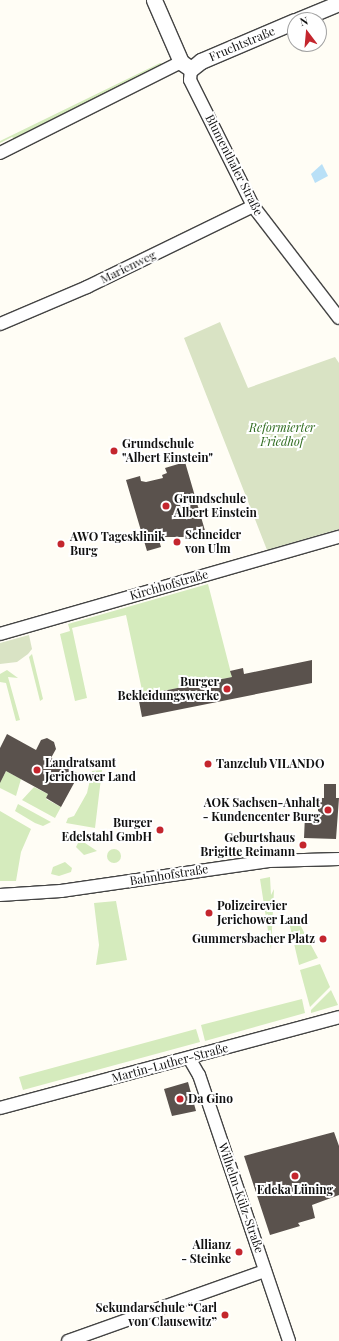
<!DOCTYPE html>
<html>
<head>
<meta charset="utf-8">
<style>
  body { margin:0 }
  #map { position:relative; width:339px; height:1341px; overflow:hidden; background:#fffdf5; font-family:"Playfair Display",serif }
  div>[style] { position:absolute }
  .green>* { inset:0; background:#d5ebbd }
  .round { border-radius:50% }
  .cemetery>* { inset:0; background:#d9e3c4 }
  .water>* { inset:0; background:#b9e0f7 }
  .building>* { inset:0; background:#5a524d }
  .roads { filter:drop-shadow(1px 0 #444) drop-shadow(-1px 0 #444) drop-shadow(0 1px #444) drop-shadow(0 -1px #444) }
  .minor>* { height:12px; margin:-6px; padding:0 6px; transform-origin:6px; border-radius:6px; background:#fff }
  .tertiary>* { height:15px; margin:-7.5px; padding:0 7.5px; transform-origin:7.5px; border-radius:7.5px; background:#fff }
  .dots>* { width:11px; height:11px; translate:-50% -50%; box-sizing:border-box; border:2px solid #fff; border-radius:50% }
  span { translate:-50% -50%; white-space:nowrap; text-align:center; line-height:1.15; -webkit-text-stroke:4px #fff; paint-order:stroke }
  .street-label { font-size:12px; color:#111 }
  .park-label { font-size:12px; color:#2f6b1f; font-style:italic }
  .poi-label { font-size:12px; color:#111; font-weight:700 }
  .left { translate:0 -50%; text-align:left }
  .right { translate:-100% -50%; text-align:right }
  .north { position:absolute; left:287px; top:12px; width:40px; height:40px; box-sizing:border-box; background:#fff; border:1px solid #a0a0a0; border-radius:50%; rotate:344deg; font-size:11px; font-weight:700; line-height:16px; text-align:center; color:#111 }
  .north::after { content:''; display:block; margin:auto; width:14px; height:18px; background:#c4262e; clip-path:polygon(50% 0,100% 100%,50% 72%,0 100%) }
</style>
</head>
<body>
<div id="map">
  <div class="green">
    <i style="clip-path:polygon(160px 63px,163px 64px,16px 140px,12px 137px,0 143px,0 141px)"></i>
    <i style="clip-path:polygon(208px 584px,232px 677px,143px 695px,126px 615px,72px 628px,87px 698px,75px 701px,60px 634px,70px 631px,68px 624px)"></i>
    <i style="clip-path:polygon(32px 654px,43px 699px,40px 701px,29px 657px)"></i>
    <i style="clip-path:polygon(7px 670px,18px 678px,8px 677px,20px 720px,16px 721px,6px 683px,0 682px,0 674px)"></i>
    <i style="clip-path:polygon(102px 770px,95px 828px,66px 823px,68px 818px,74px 816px,87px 793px,92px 771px)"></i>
    <i style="clip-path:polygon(6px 771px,21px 779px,16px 796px,0 788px,0 773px,4px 775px)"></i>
    <i style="clip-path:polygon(34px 787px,48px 794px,46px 799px,61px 807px,55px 818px,22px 800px)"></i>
    <i style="clip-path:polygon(18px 804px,51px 822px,43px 826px,35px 823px,15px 811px)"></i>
    <i style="clip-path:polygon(0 811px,31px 829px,21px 852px,16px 881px,0 881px)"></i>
    <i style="clip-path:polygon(78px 843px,85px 843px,97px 851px,84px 855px,76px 847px)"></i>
    <i class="round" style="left:107px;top:849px;width:14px;height:14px"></i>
    <i style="clip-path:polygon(65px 862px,72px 868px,71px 872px,59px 876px,51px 874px,53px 867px)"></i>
    <i style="clip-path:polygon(270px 877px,271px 895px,274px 889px,271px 950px,260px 879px)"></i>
    <i style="clip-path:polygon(116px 901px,127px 960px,96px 965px,99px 945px,94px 903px)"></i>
    <i style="clip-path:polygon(288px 918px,298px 921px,318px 958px,299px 965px)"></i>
    <i style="clip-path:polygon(320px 964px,330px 987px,310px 1007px,300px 970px)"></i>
    <i style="clip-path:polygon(331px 990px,338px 1005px,311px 1013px,311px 1010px)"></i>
    <i style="clip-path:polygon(302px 999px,305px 1013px,205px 1041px,201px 1025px)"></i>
    <i style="clip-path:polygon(196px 1029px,200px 1042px,23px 1090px,19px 1077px)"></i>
  </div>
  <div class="cemetery">
    <i style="clip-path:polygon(220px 322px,248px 388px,335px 357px,339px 363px,339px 529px,267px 550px,184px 338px)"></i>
    <i style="clip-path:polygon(29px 635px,32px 649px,28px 654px,17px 662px,0 664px,0 643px)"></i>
  </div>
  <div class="water">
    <i style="clip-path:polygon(322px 164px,328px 176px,315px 183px,311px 174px)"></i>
  </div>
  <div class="building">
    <i style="clip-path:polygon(185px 462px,206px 534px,186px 540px,185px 537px,158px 537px,161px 547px,147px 551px,126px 480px,140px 476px,141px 481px,146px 482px,163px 478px,162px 475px,167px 473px,165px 468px)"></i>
    <i style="clip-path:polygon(312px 660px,312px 683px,142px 717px,138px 696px,232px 677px,230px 671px,243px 668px,244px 674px)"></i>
    <i style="clip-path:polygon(7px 734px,36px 750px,41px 740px,47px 738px,54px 742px,56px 749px,51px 758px,79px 774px,61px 807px,46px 798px,48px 794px,6px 771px,0 783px,0 748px)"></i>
    <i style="clip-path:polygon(324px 784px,336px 784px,336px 798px,339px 798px,336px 839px,304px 838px,305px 815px,318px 815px,318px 798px,324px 798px)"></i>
    <i style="clip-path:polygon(188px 1082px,196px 1111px,172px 1116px,164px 1089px)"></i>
    <i style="clip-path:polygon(334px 1132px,339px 1146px,339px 1195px,312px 1205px,315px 1218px,298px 1223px,300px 1226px,270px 1235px,244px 1156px)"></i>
  </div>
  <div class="roads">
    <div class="minor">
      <i style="left:191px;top:69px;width:11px;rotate:95deg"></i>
      <i style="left:190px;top:80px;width:141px;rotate:63.4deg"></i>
      <i style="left:253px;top:206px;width:141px;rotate:52.5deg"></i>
      <i style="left:0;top:153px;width:203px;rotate:-26.7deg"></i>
      <i style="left:0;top:324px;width:95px;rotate:-23deg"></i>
      <i style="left:87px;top:287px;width:185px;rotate:-26deg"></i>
      <i style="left:0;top:634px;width:353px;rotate:-16deg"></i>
      <i style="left:0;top:895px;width:61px;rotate:-3.8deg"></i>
      <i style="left:61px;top:891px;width:210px;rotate:-8.2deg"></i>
      <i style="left:269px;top:861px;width:70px;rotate:-1.6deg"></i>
      <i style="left:189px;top:1058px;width:20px;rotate:60deg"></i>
      <i style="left:199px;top:1075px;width:281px;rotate:71.3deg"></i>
      <i style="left:0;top:1108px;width:351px;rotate:-15deg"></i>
      <i style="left:68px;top:1341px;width:209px;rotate:-19.6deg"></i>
    </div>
    <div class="tertiary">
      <i style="left:154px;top:0;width:68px;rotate:66.5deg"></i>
      <i style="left:181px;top:62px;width:12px;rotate:35deg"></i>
      <i style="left:191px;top:69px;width:13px;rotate:-39deg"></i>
      <i style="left:201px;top:61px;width:102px;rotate:-23.1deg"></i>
      <i style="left:298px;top:20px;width:44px;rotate:-22.5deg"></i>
    </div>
  </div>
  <div class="dots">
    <i style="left:114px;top:451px;background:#c4262e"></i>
    <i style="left:166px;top:506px;background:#c4262e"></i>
    <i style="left:177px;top:542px;background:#c4262e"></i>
    <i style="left:61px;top:544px;background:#c4262e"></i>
    <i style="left:227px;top:689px;background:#c4262e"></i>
    <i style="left:208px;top:764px;background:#c4262e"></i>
    <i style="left:37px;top:770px;background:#c4262e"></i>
    <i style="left:328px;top:810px;background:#c4262e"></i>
    <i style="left:160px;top:830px;background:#c4262e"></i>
    <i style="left:303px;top:845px;background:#c4262e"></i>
    <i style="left:209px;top:913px;background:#c4262e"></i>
    <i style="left:323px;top:939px;background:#c4262e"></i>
    <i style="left:180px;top:1099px;background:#c4262e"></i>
    <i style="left:295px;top:1176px;background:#c4262e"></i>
    <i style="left:239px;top:1252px;background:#c4262e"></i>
    <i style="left:225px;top:1315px;background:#c4262e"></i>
  </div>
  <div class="street-label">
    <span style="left:242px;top:44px;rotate:-23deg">Fruchtstraße</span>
    <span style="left:234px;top:165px;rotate:63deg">Blumenthaler Straße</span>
    <span style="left:128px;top:267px;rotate:-26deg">Marienweg</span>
    <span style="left:169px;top:585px;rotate:-16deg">Kirchhofstraße</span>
    <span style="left:169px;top:875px;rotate:-9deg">Bahnhofstraße</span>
    <span style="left:170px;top:1063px;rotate:-15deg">Martin-Luther-Straße</span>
    <span style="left:241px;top:1198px;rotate:71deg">Wilhelm-Külz-Straße</span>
  </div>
  <div class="park-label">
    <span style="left:282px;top:435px">Reformierter<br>Friedhof</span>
  </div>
  <div class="poi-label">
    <span class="left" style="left:122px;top:451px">Grundschule<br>"Albert Einstein"</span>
    <span class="left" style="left:174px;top:506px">Grundschule<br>Albert Einstein</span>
    <span class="left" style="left:185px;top:542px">Schneider<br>von Ulm</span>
    <span class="left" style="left:70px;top:544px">AWO Tagesklinik<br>Burg</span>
    <span class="right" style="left:219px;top:689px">Burger<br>Bekleidungswerke</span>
    <span class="left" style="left:45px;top:770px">Landratsamt<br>Jerichower Land</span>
    <span class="left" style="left:216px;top:764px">Tanzclub VILANDO</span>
    <span class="right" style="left:320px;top:810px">AOK Sachsen-Anhalt<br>- Kundencenter Burg</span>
    <span class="right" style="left:152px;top:830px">Burger<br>Edelstahl GmbH</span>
    <span class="right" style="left:295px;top:845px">Geburtshaus<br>Brigitte Reimann</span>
    <span class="left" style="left:217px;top:913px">Polizeirevier<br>Jerichower Land</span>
    <span class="right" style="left:315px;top:939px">Gummersbacher Platz</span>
    <span class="left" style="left:188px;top:1099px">Da Gino</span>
    <span style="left:295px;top:1190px">Edeka Lüning</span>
    <span class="right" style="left:231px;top:1252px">Allianz<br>- Steinke</span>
    <span class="right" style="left:217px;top:1315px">Sekundarschule “Carl<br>von Clausewitz”</span>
  </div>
  <div class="north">N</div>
</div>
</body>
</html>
